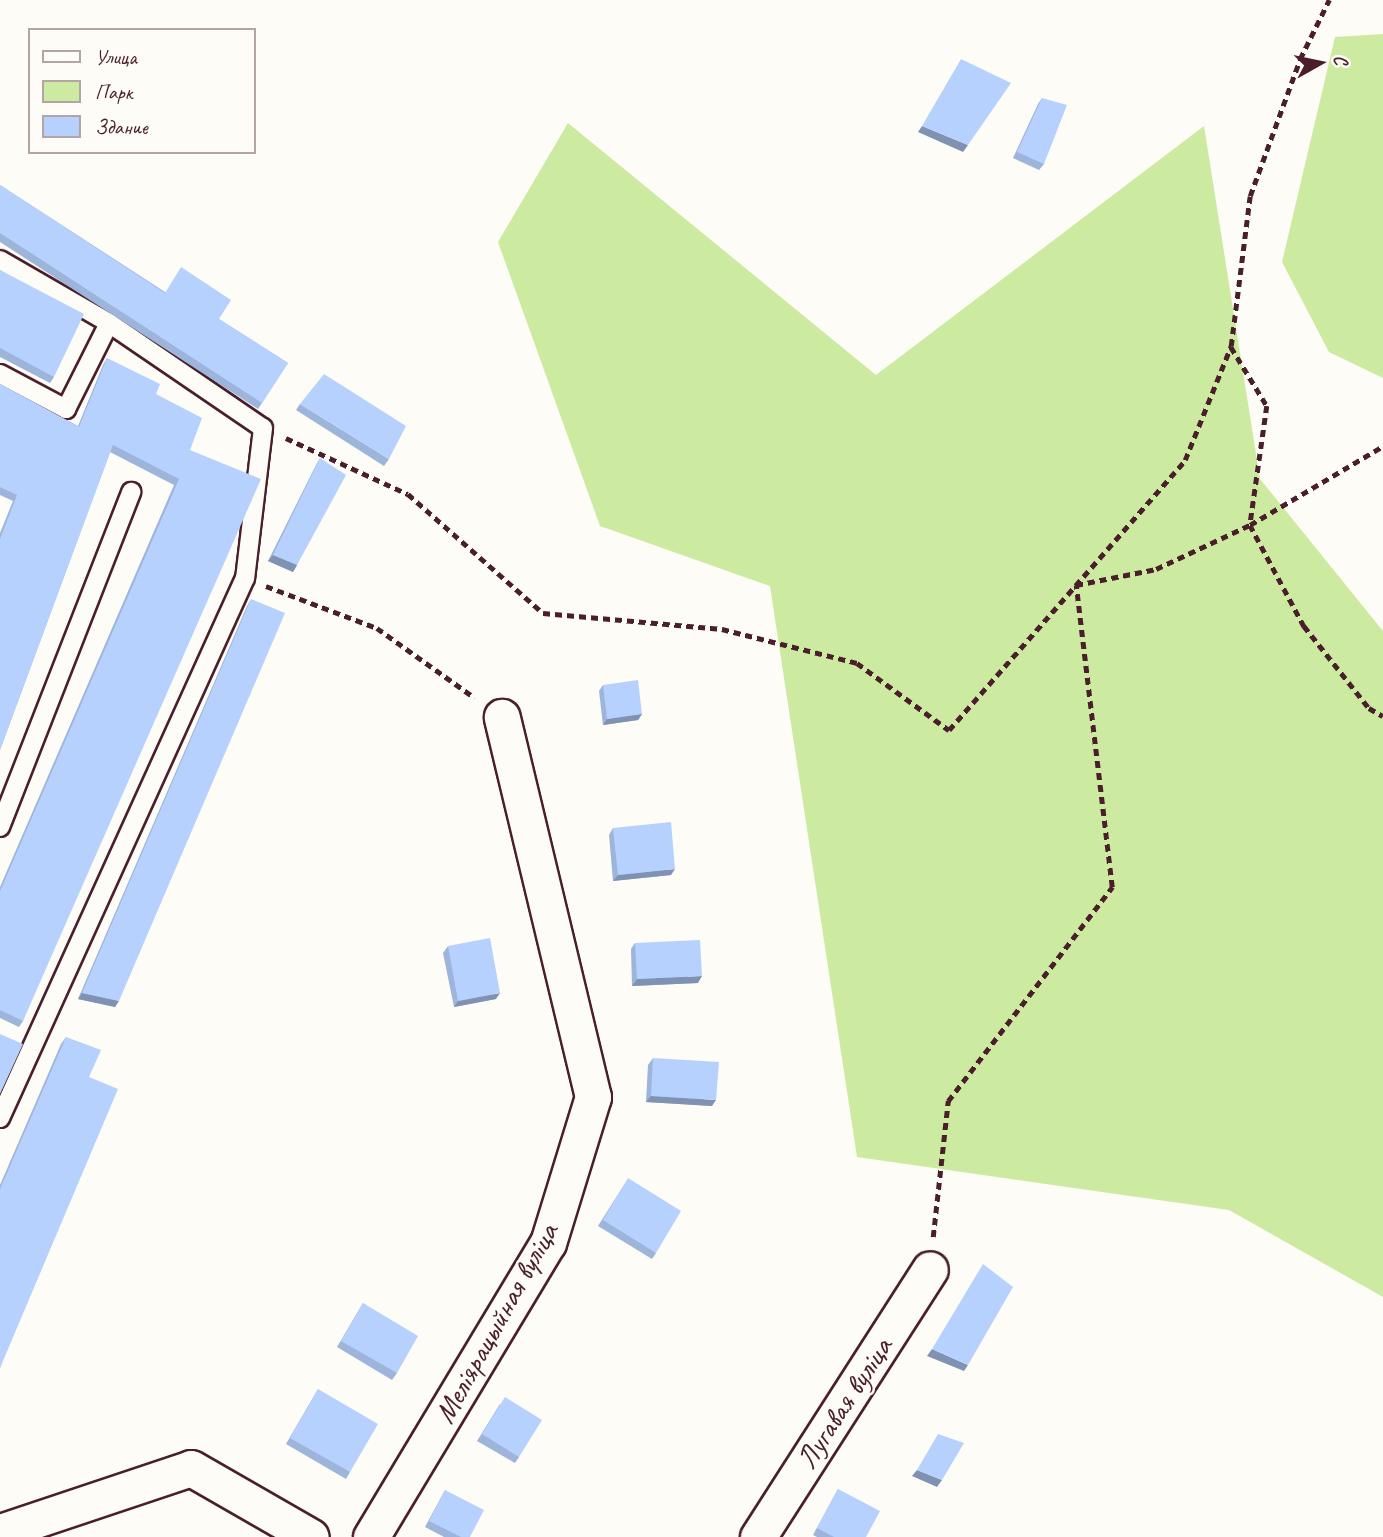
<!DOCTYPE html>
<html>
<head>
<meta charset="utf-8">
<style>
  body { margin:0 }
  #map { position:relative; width:1383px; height:1537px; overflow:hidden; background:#fdfcf7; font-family:Caveat,sans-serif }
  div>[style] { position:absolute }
  .green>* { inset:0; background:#cdeaa1 }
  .path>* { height:4.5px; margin-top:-2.25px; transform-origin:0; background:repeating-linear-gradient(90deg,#4a1f2b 0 7px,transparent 0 12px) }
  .roads { filter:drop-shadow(2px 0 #4a1f2b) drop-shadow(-2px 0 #4a1f2b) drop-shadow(0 2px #4a1f2b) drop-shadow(0 -2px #4a1f2b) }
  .lane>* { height:18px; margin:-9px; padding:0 9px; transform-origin:9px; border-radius:9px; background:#fdfcf7 }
  .street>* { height:35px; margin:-17.5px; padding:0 17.5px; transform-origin:17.5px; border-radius:17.5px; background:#fdfcf7 }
  .wall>* { inset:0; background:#9db4db }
  .shaded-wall>* { inset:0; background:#8092b2 }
  .building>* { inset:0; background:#b7d1ff }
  span { translate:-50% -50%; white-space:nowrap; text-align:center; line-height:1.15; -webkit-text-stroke:5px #fdfcf7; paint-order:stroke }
  .street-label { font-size:30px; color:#4a1f2b }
  .legend { position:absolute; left:28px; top:28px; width:228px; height:126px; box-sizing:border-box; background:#fdfcf7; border:2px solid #b5a4a5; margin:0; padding:9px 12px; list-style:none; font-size:21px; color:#4a1f2b }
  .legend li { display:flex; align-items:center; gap:14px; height:35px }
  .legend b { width:35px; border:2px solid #b5a4a5 }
  .north { position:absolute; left:1285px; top:28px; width:70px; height:70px; -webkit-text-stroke:5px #fdfcf7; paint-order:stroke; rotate:81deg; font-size:19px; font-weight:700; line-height:28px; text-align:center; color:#4a1f2b }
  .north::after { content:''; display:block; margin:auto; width:24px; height:32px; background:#4a1f2b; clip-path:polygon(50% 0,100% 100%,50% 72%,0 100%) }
</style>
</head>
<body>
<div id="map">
  <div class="green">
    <i style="clip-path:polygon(1383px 34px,1383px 378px,1329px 352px,1282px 262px,1335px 37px)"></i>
    <i style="clip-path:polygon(568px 123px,876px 375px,1204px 126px,1260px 479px,1383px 631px,1383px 1297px,1229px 1210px,857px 1157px,770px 586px,600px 526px,498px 242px)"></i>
  </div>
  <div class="path">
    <i style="left:1231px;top:347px;width:69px;rotate:58.6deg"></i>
    <i style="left:1267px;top:406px;width:120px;rotate:98.1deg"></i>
    <i style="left:1250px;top:525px;width:115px;rotate:61.9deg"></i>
    <i style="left:1304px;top:626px;width:105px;rotate:51.6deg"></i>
    <i style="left:1369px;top:708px;width:16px;rotate:30deg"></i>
    <i style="left:286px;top:438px;width:134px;rotate:24.7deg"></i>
    <i style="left:408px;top:494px;width:180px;rotate:41.4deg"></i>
    <i style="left:543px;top:613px;width:180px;rotate:5.1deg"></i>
    <i style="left:722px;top:629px;width:139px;rotate:14.1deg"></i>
    <i style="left:857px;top:663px;width:114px;rotate:36.1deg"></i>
    <i style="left:949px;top:730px;width:359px;rotate:-48.8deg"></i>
    <i style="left:1185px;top:460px;width:123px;rotate:-68deg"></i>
    <i style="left:1231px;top:346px;width:151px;rotate:-82.8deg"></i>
    <i style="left:1250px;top:196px;width:146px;rotate:-69.9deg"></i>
    <i style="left:1300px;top:59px;width:66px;rotate:-63.8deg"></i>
    <i style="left:266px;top:586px;width:119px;rotate:20.7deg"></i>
    <i style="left:377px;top:628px;width:120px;rotate:35.5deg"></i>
    <i style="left:933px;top:1237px;width:137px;rotate:-83.7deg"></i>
    <i style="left:948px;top:1101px;width:270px;rotate:-52.5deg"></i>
    <i style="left:1112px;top:887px;width:304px;rotate:-96.8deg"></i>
    <i style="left:1076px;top:585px;width:82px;rotate:-11.3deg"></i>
    <i style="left:1156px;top:569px;width:104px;rotate:-25.1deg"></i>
    <i style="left:1250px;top:525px;width:155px;rotate:-30.7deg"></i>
  </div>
  <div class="roads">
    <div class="lane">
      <i style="left:0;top:260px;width:126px;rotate:30deg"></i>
      <i style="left:109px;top:323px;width:186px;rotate:34.3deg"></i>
      <i style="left:263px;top:428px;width:151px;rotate:96.8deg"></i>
      <i style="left:245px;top:578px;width:593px;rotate:114.4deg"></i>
      <i style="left:0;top:374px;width:75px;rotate:27.9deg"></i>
      <i style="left:66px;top:409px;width:96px;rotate:-63.4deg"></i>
      <i style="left:0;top:827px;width:360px;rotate:-68.6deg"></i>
    </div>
    <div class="street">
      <i style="left:0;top:1532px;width:201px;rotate:-18.5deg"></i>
      <i style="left:191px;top:1468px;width:138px;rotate:29.9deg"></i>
      <i style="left:371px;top:1537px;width:343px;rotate:-59deg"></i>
      <i style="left:548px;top:1243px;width:153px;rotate:-72.9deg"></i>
      <i style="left:593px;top:1097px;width:391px;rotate:-103.5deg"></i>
      <i style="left:758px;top:1537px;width:318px;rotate:-57.3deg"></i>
    </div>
  </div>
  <div class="wall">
    <i style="clip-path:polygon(1042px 98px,1044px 164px,1039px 170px,1013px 158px,1038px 104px)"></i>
    <i style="clip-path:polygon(0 185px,165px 292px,219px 319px,288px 363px,258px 409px,0 242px)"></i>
    <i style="clip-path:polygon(0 270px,54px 377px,50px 383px,0 357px)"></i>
    <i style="clip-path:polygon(107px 358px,156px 394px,190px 450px,23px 1021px,19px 1027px,0 1018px,0 887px,174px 485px,110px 452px,0 750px,0 533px,13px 501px,0 495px,0 384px,78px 426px,103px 365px)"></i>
    <i style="clip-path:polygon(300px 404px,389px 459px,384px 466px,296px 410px)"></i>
    <i style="clip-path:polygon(320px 458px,297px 565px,293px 572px,268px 561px,316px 465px)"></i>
    <i style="clip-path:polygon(251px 599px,115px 1007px,78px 999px,247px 606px)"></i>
    <i style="clip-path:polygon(603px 685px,642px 714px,638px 720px,603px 725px,599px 691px)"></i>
    <i style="clip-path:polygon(613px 828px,671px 875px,613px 881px,609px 835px)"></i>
    <i style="clip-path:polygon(635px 943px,698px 983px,632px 986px,631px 949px)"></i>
    <i style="clip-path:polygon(448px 946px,496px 999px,454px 1007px,443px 953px)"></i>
    <i style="clip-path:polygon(66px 1037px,89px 1077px,0 1368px,0 1185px,61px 1044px)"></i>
    <i style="clip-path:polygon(653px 1058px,712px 1106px,646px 1102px,648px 1065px)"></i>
    <i style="clip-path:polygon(624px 1185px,656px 1253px,652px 1259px,598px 1226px)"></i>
    <i style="clip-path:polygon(363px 1303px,397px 1373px,392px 1380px,337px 1347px)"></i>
    <i style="clip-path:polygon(318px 1389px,350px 1472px,346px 1479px,286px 1444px)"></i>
    <i style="clip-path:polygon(500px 1404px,519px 1457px,515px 1463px,477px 1441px)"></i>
    <i style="clip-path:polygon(838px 1489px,866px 1537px,817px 1537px,813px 1535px)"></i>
    <i style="clip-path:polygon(445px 1490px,470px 1537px,444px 1537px,425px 1527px)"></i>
  </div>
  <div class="shaded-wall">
    <i style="clip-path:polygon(922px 126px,968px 145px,963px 152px,918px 132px)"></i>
    <i style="clip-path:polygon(273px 555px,297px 565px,293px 572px,268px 561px)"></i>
    <i style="clip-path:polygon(642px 714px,638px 720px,603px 725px,607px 719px)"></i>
    <i style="clip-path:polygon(675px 869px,671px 875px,613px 881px,618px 875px)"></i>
    <i style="clip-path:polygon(702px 976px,698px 983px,632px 986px,637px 979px)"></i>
    <i style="clip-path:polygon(82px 993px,119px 1001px,115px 1007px,78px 999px)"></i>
    <i style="clip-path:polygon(500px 993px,496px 999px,454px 1007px,458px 1001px)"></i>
    <i style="clip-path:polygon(651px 1096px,716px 1100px,712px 1106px,646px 1102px)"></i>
    <i style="clip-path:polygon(932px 1349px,968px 1365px,964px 1371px,927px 1356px)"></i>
    <i style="clip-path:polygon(917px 1470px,942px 1480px,937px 1487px,912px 1476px)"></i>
  </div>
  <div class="building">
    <i style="clip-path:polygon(961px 59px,1011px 83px,968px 145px,922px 126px)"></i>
    <i style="clip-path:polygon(1042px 98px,1067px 105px,1044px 164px,1017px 152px)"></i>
    <i style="clip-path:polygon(0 185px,165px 293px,181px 267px,231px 300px,219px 319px,288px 363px,262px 403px,0 233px)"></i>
    <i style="clip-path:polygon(0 270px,84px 314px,54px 377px,0 348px)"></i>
    <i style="clip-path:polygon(107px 358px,160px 384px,156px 394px,202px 418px,190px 450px,261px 479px,23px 1021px,0 1010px,0 891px,179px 479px,113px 445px,0 750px,0 539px,17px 495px,0 487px,0 384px,79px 427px)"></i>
    <i style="clip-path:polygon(324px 374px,406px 426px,389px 459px,300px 404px)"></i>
    <i style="clip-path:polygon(320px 458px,346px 475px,297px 565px,273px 555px)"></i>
    <i style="clip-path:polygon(251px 599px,285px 613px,119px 1001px,82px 993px)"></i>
    <i style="clip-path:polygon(638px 680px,642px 714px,607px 719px,603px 685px)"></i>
    <i style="clip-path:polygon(671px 822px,675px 869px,618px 875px,613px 828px)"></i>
    <i style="clip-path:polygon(490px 938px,500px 993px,458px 1001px,448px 946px)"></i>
    <i style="clip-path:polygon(700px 940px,702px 976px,637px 979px,635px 943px)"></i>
    <i style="clip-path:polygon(0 1034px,23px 1044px,0 1094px)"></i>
    <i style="clip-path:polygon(66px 1037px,101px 1050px,89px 1077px,118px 1089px,0 1368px,0 1189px)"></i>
    <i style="clip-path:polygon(653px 1058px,719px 1062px,716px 1100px,651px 1096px)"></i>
    <i style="clip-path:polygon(628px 1178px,681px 1211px,656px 1253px,603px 1220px)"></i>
    <i style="clip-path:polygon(983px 1264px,1013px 1287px,968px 1365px,932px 1349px)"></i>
    <i style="clip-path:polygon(363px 1303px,418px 1336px,397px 1373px,341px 1341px)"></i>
    <i style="clip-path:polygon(318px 1389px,378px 1424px,350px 1472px,290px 1438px)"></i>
    <i style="clip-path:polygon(505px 1397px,542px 1420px,519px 1457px,482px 1434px)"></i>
    <i style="clip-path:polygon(938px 1434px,964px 1443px,942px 1480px,917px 1470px)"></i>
    <i style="clip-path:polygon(838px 1489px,880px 1511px,866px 1537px,834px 1537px,817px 1528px)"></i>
    <i style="clip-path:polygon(445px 1490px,484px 1510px,470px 1537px,461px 1537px,429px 1521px)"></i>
  </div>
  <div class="street-label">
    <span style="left:496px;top:1323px;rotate:-61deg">Меліярацыйная вуліца</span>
    <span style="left:844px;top:1403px;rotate:-57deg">Лугавая вуліца</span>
  </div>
  <ul class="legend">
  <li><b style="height:9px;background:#fdfcf7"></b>Улица</li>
  <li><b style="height:19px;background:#cdeaa1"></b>Парк</li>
  <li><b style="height:19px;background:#b7d1ff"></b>Здание</li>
  </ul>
  <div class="north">С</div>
</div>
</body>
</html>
